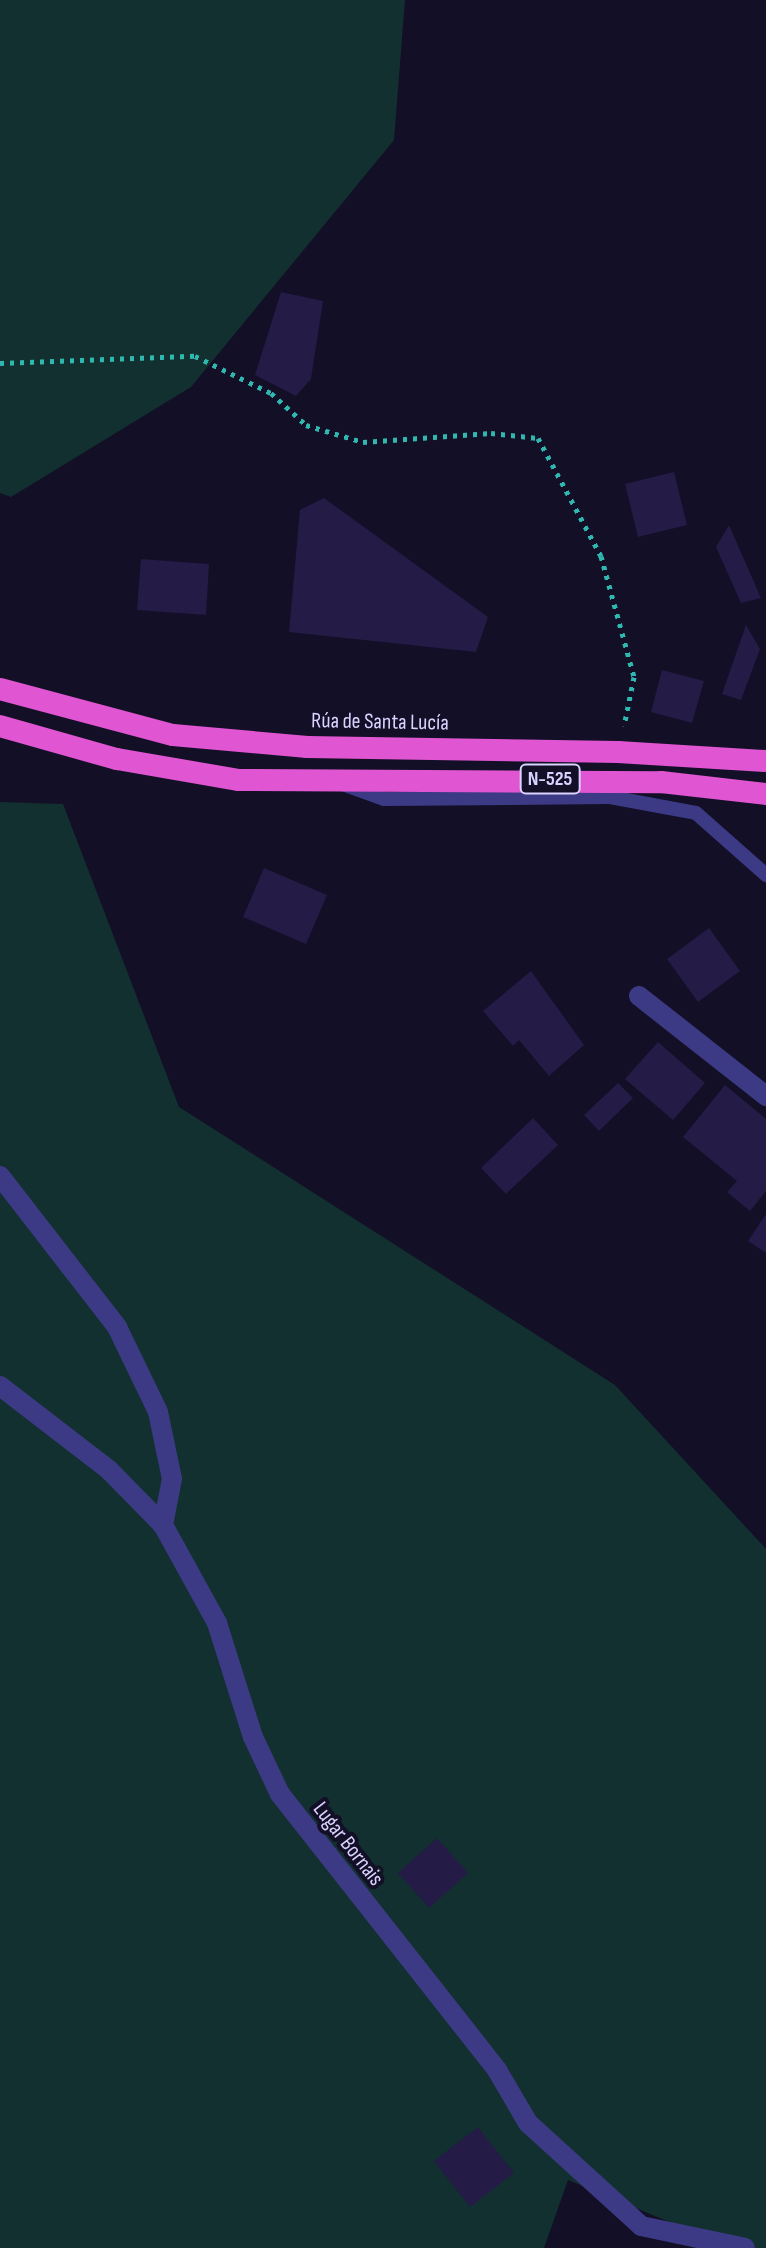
<!DOCTYPE html>
<html>
<head>
<meta charset="utf-8">
<style>
  body { margin:0 }
  #map { position:relative; width:766px; height:2248px; overflow:hidden; background:#130f26; font-family:"Sofia Sans Condensed",sans-serif }
  div>[style] { position:absolute }
  .green>* { inset:0; background:#12302f }
  .building>* { inset:0; background:#241b47 }
  .path>* { height:5px; margin-top:-2.5px; transform-origin:0; background:repeating-linear-gradient(90deg,#2fb8b0 0 4px,transparent 0 10px) }
  .service>* { height:14px; margin:-7px; padding:0 7px; transform-origin:7px; border-radius:7px; background:#3d3a85 }
  .minor>* { height:20px; margin:-10px; padding:0 10px; transform-origin:10px; border-radius:10px; background:#3d3a85 }
  .trunk>* { height:22px; margin:-11px; padding:0 11px; transform-origin:11px; border-radius:11px; background:#e055d1 }
  span { translate:-50% -50%; white-space:nowrap; text-align:center; line-height:1.15; -webkit-text-stroke:8px #130f26; paint-order:stroke }
  .shield-label span { padding:2px 6px; background:#130f26; border:2px solid; border-radius:6px; -webkit-text-stroke-width:0 }
  .shield-label { font-size:20px; color:#d9d4ff; font-weight:700 }
  .street-label { font-size:22px; color:#d9d4ff }
</style>
</head>
<body>
<div id="map">
  <div class="green">
    <i style="clip-path:polygon(0 0,405px 0,394px 140px,191px 387px,11px 497px,0 493px)"></i>
    <i style="clip-path:polygon(0 802px,63px 804px,179px 1107px,615px 1385px,766px 1549px,766px 2248px,732px 2248px,568px 2180px,544px 2248px,0 2248px)"></i>
  </div>
  <div class="building">
    <i style="clip-path:polygon(281px 292px,323px 301px,311px 379px,296px 396px,255px 375px)"></i>
    <i style="clip-path:polygon(674px 472px,687px 525px,638px 537px,625px 484px)"></i>
    <i style="clip-path:polygon(324px 498px,488px 617px,476px 652px,289px 632px,300px 510px)"></i>
    <i style="clip-path:polygon(729px 525px,761px 598px,741px 603px,716px 547px)"></i>
    <i style="clip-path:polygon(141px 559px,209px 564px,206px 615px,137px 610px)"></i>
    <i style="clip-path:polygon(746px 625px,760px 649px,741px 700px,722px 694px)"></i>
    <i style="clip-path:polygon(662px 670px,704px 681px,692px 723px,651px 712px)"></i>
    <i style="clip-path:polygon(264px 868px,327px 895px,306px 944px,243px 917px)"></i>
    <i style="clip-path:polygon(709px 928px,740px 971px,698px 1002px,667px 959px)"></i>
    <i style="clip-path:polygon(531px 971px,584px 1045px,549px 1076px,519px 1040px,513px 1046px,483px 1011px)"></i>
    <i style="clip-path:polygon(658px 1042px,705px 1083px,673px 1120px,625px 1079px)"></i>
    <i style="clip-path:polygon(618px 1083px,633px 1098px,599px 1131px,584px 1115px)"></i>
    <i style="clip-path:polygon(725px 1085px,766px 1119px,766px 1191px,750px 1211px,727px 1192px,737px 1181px,683px 1137px)"></i>
    <i style="clip-path:polygon(533px 1118px,558px 1145px,506px 1194px,481px 1168px)"></i>
    <i style="clip-path:polygon(766px 1214px,766px 1253px,748px 1241px)"></i>
    <i style="clip-path:polygon(437px 1838px,468px 1873px,429px 1908px,398px 1873px)"></i>
    <i style="clip-path:polygon(478px 2127px,514px 2173px,470px 2207px,434px 2161px)"></i>
  </div>
  <div class="path">
    <i style="left:0;top:363px;width:195px;rotate:-2.1deg"></i>
    <i style="left:195px;top:356px;width:85px;rotate:26deg"></i>
    <i style="left:271px;top:393px;width:47px;rotate:42.4deg"></i>
    <i style="left:306px;top:425px;width:59px;rotate:16.6deg"></i>
    <i style="left:363px;top:442px;width:128px;rotate:-4deg"></i>
    <i style="left:491px;top:433px;width:47px;rotate:6.1deg"></i>
    <i style="left:538px;top:438px;width:134px;rotate:61.9deg"></i>
    <i style="left:601px;top:556px;width:125px;rotate:74.7deg"></i>
    <i style="left:634px;top:677px;width:50px;rotate:101.5deg"></i>
  </div>
  <div class="service">
    <i style="left:345px;top:785px;width:41px;rotate:19.7deg"></i>
    <i style="left:384px;top:799px;width:226px;rotate:-0.5deg"></i>
    <i style="left:610px;top:797px;width:87px;rotate:10.5deg"></i>
    <i style="left:696px;top:813px;width:94px;rotate:41.5deg"></i>
  </div>
  <div class="minor">
    <i style="left:639px;top:996px;width:162px;rotate:38.2deg"></i>
    <i style="left:0;top:1176px;width:191px;rotate:52.2deg"></i>
    <i style="left:117px;top:1327px;width:94px;rotate:64.2deg"></i>
    <i style="left:158px;top:1412px;width:68px;rotate:78.2deg"></i>
    <i style="left:172px;top:1479px;width:47px;rotate:101.1deg"></i>
    <i style="left:0;top:1386px;width:138px;rotate:37.6deg"></i>
    <i style="left:109px;top:1470px;width:77px;rotate:45.5deg"></i>
    <i style="left:163px;top:1525px;width:112px;rotate:61.1deg"></i>
    <i style="left:217px;top:1623px;width:120px;rotate:72.5deg"></i>
    <i style="left:253px;top:1737px;width:63px;rotate:64.7deg"></i>
    <i style="left:280px;top:1794px;width:351px;rotate:51.8deg"></i>
    <i style="left:497px;top:2070px;width:61px;rotate:59.7deg"></i>
    <i style="left:528px;top:2123px;width:153px;rotate:42.3deg"></i>
    <i style="left:641px;top:2226px;width:106px;rotate:11.9deg"></i>
  </div>
  <div class="trunk">
    <i style="left:0;top:689px;width:179px;rotate:14.9deg"></i>
    <i style="left:173px;top:735px;width:135px;rotate:5.1deg"></i>
    <i style="left:307px;top:747px;width:311px;rotate:0.9deg"></i>
    <i style="left:618px;top:752px;width:148px;rotate:3.5deg"></i>
    <i style="left:0;top:726px;width:122px;rotate:15.8deg"></i>
    <i style="left:117px;top:759px;width:124px;rotate:9.8deg"></i>
    <i style="left:239px;top:780px;width:422px;rotate:0.3deg"></i>
    <i style="left:661px;top:782px;width:106px;rotate:6.5deg"></i>
  </div>
  <div class="shield-label">
    <span style="left:550px;top:779px">N-525</span>
  </div>
  <div class="street-label">
    <span style="left:380px;top:722px;rotate:1deg">Rúa de Santa Lucía</span>
    <span style="left:348px;top:1844px;rotate:52deg">Lugar Bornais</span>
  </div>
</div>
</body>
</html>
